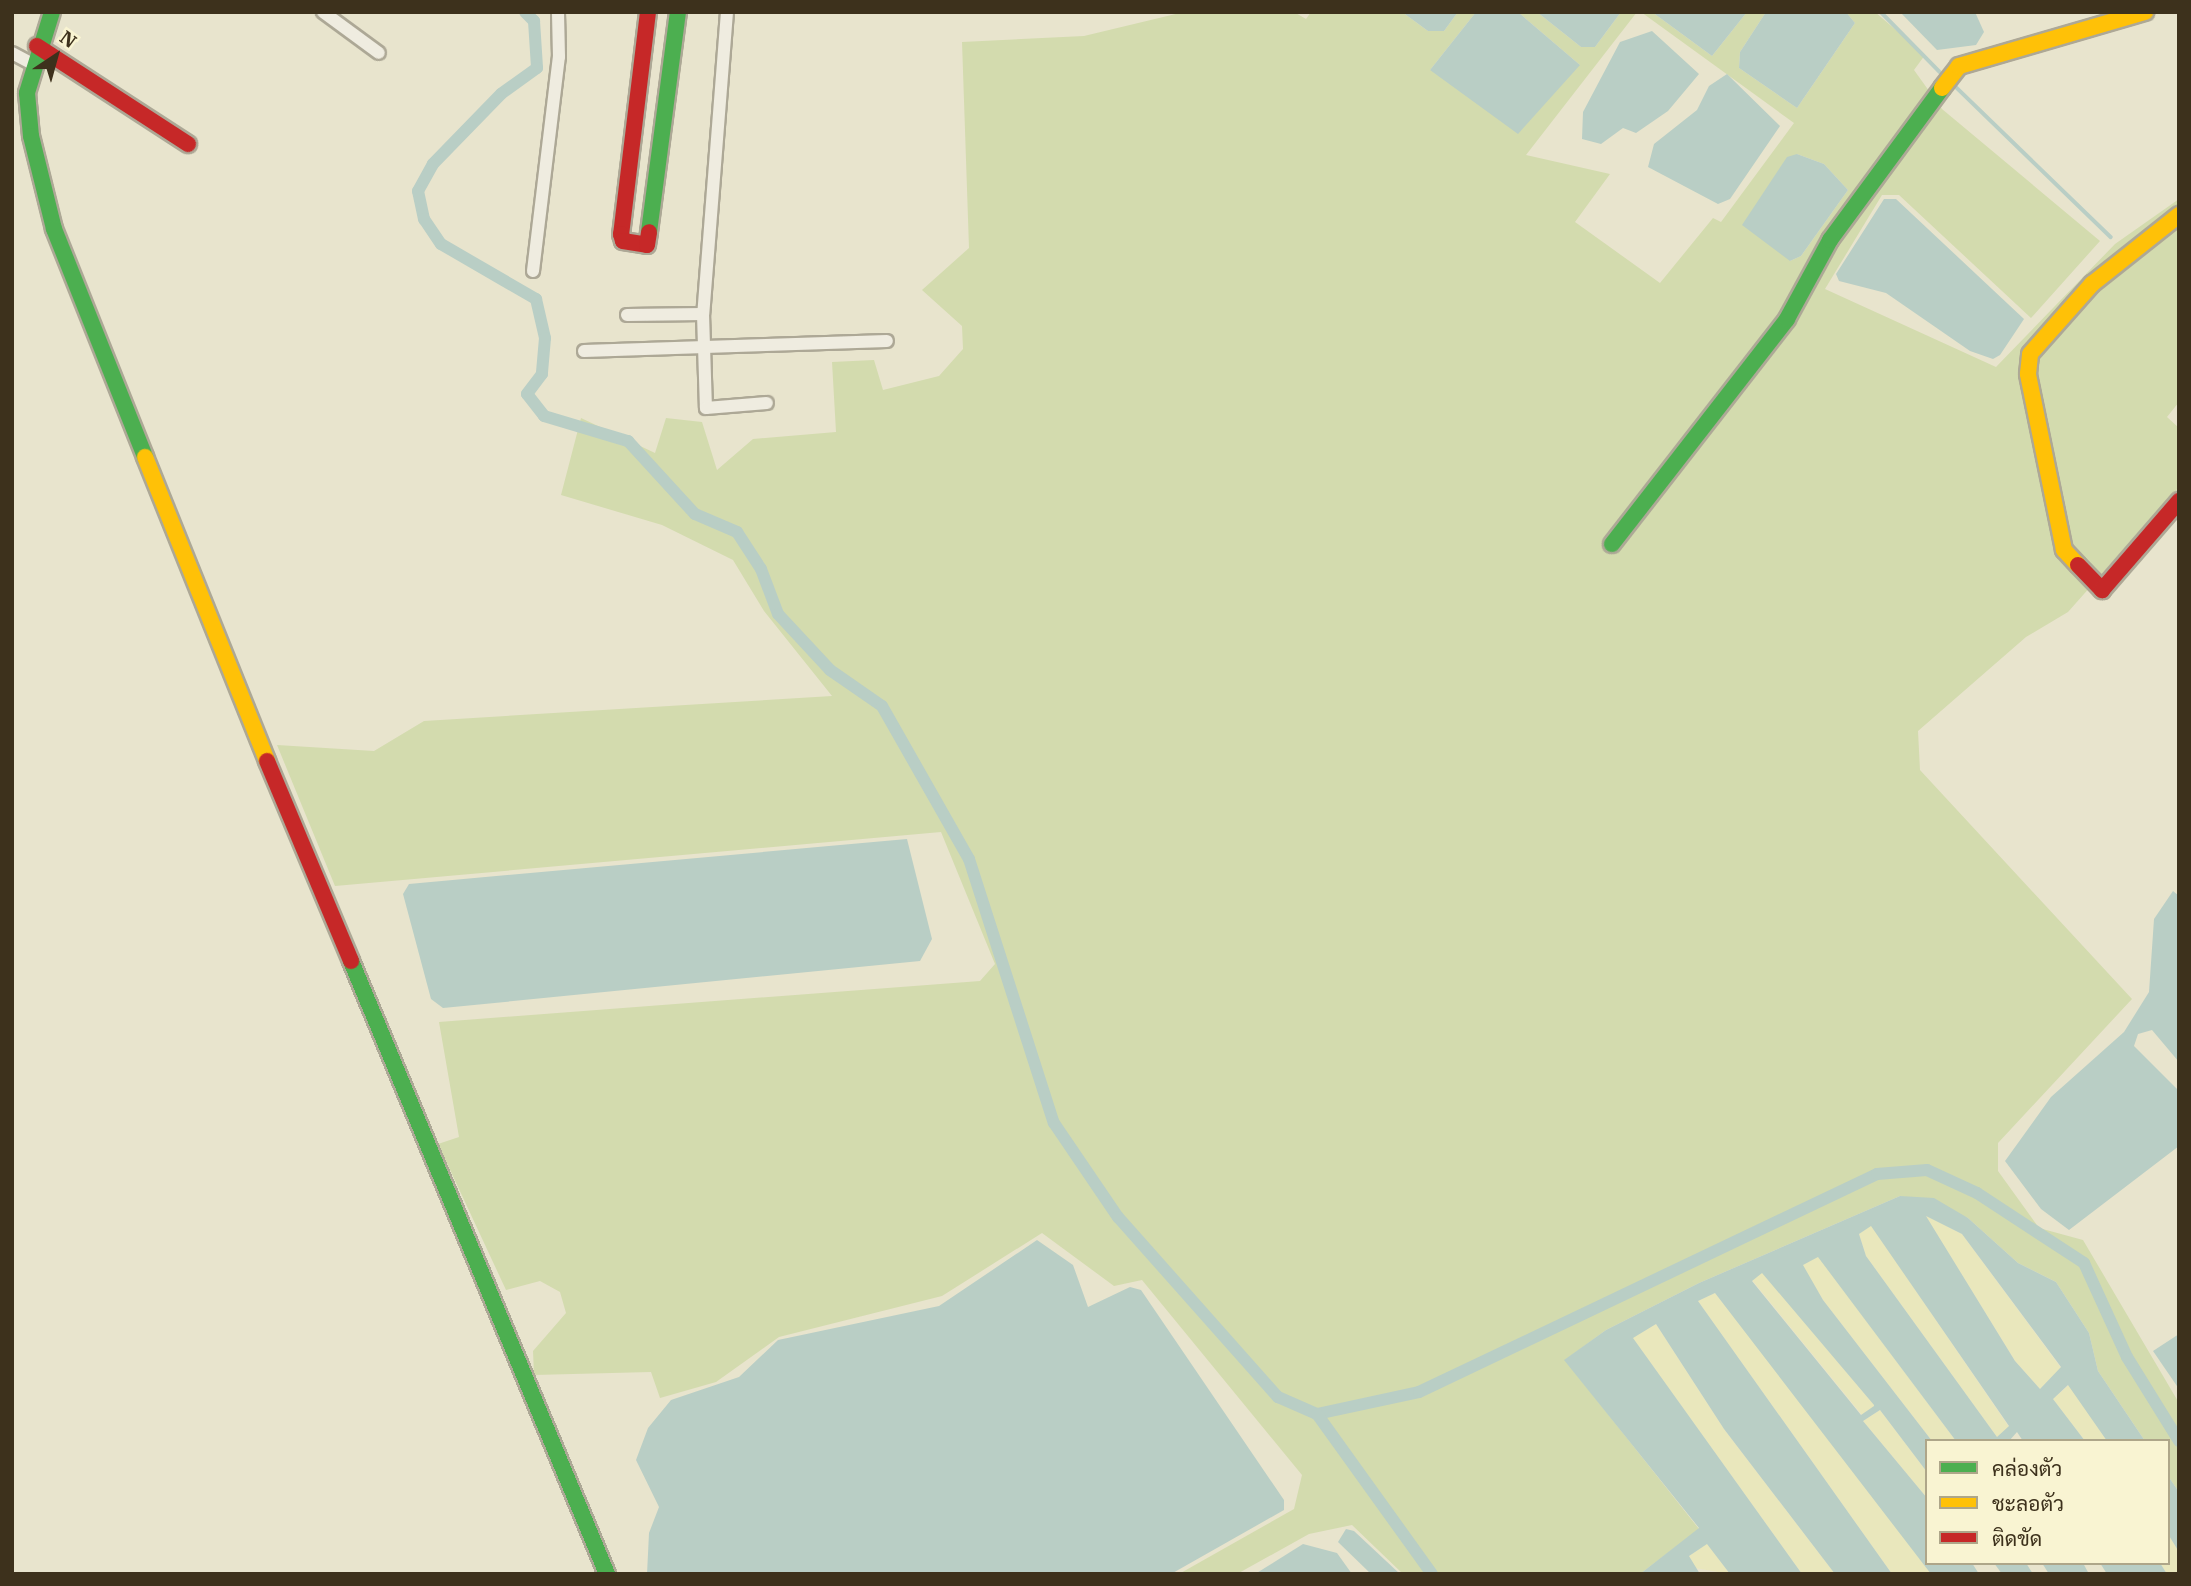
<!DOCTYPE html>
<html>
<head>
<meta charset="utf-8">
<style>
  body { margin:0 }
  #map { position:relative; width:2191px; height:1586px; overflow:hidden; background:#e8e4cd; font-family:"IBM Plex Serif",Sarabun,serif }
  div>[style] { position:absolute }
  .farmland>* { inset:0; background:#e9e7bc }
  .green>* { inset:0; background:#d3dbae }
  .water>* { inset:0; background:#b9cec5 }
  .stream>* { height:3.5px; margin:-1.75px; padding:0 1.75px; transform-origin:1.75px; border-radius:1.75px; background:#b9cec5 }
  .canal>* { height:12px; margin:-6px; padding:0 6px; transform-origin:6px; border-radius:6px; background:#b9cec5 }
  .roads { filter:drop-shadow(2px 0 #ada896) drop-shadow(-2px 0 #ada896) drop-shadow(0 2px #ada896) drop-shadow(0 -2px #ada896) }
  .street>* { height:12px; margin:-6px; padding:0 6px; transform-origin:6px; border-radius:6px; background:#efece0 }
  .fast>* { height:16px; margin:-8px; padding:0 8px; transform-origin:8px; border-radius:8px; background:#4caf50 }
  .slow>* { height:16px; margin:-8px; padding:0 8px; transform-origin:8px; border-radius:8px; background:#ffc107 }
  .jam>* { height:16px; margin:-8px; padding:0 8px; transform-origin:8px; border-radius:8px; background:#c62828 }
  span { translate:-50% -50%; white-space:nowrap; text-align:center; line-height:1.15; -webkit-text-stroke:7px #f9f4d2; paint-order:stroke }
  .frame { position:absolute; inset:0; border:14px solid #3d311c; pointer-events:none }
  .legend { position:absolute; left:1925px; top:1439px; width:245px; height:126px; box-sizing:border-box; background:#f9f4d2; border:2px solid #aea689; margin:0; padding:9px 12px; list-style:none; font-size:21px; color:#3d311c }
  .legend li { display:flex; align-items:center; gap:14px; height:35px }
  .legend b { width:35px; border:2px solid #aea689 }
  .north { position:absolute; left:21px; top:21px; width:70px; height:70px; -webkit-text-stroke:5px #f9f4d2; paint-order:stroke; rotate:36deg; font-size:19px; font-weight:700; line-height:28px; text-align:center; color:#3d311c }
  .north::after { content:''; display:block; margin:auto; width:24px; height:32px; background:#3d311c; clip-path:polygon(50% 0,100% 100%,50% 72%,0 100%) }
</style>
</head>
<body>
<div id="map">
  <div class="farmland">
    <i style="clip-path:polygon(1925px 1215px,1962px 1234px,2061px 1368px,2040px 1389px,2015px 1361px)"></i>
    <i style="clip-path:polygon(1871px 1225px,2009px 1427px,1997px 1437px,1866px 1256px,1859px 1234px)"></i>
    <i style="clip-path:polygon(1818px 1256px,1956px 1441px,1932px 1441px,1823px 1300px,1802px 1265px)"></i>
    <i style="clip-path:polygon(1762px 1272px,1875px 1406px,1862px 1415px,1752px 1280px)"></i>
    <i style="clip-path:polygon(1715px 1293px,1794px 1391px,1931px 1574px,1892px 1574px,1698px 1301px)"></i>
    <i style="clip-path:polygon(1656px 1324px,1724px 1429px,1835px 1574px,1802px 1574px,1632px 1337px)"></i>
    <i style="clip-path:polygon(2069px 1385px,2107px 1441px,2085px 1441px,2053px 1399px)"></i>
    <i style="clip-path:polygon(1880px 1410px,1927px 1472px,1927px 1498px,1863px 1421px)"></i>
    <i style="clip-path:polygon(2168px 1534px,2179px 1552px,2179px 1574px,2167px 1574px,2160px 1563px,2168px 1563px)"></i>
    <i style="clip-path:polygon(1707px 1543px,1730px 1574px,1695px 1568px,1689px 1556px)"></i>
  </div>
  <div class="green">
    <i style="clip-path:polygon(evenodd,1184px 12px,1294px 12px,1306px 19px,1311px 12px,1402px 12px,1428px 31px,1444px 31px,1458px 12px,1476px 12px,1430px 70px,1580px 65px,1518px 12px,1537px 12px,1581px 47px,1595px 47px,1621px 12px,1637px 12px,1526px 155px,1610px 174px,1575px 222px,1660px 283px,1713px 218px,1721px 222px,1794px 123px,1641px 12px,1652px 12px,1712px 56px,1747px 12px,1766px 12px,1740px 52px,1739px 68px,1797px 108px,1855px 23px,1846px 12px,1875px 12px,1925px 55px,1914px 70px,1942px 109px,2100px 241px,2031px 318px,1899px 195px,1882px 195px,1825px 289px,1996px 367px,2115px 244px,2179px 199px,2179px 402px,2167px 417px,2179px 428px,2179px 487px,2068px 612px,2026px 637px,1918px 731px,1920px 770px,2132px 999px,1998px 1143px,1998px 1171px,2039px 1228px,2083px 1240px,2179px 1403px,2179px 1492px,2168px 1476px,2168px 1441px,2145px 1441px,2098px 1371px,2089px 1333px,2056px 1282px,2018px 1263px,1968px 1218px,1900px 1196px,1699px 1283px,1606px 1330px,1565px 1360px,1699px 1529px,1640px 1574px,1403px 1574px,1352px 1525px,1309px 1534px,1237px 1574px,1179px 1574px,1294px 1509px,1302px 1475px,1142px 1280px,1114px 1286px,1042px 1233px,942px 1296px,779px 1337px,716px 1382px,660px 1398px,651px 1372px,534px 1375px,533px 1351px,566px 1313px,560px 1292px,540px 1281px,506px 1290px,438px 1144px,459px 1137px,439px 1022px,980px 981px,995px 964px,941px 832px,335px 886px,277px 745px,374px 751px,424px 721px,832px 696px,764px 611px,733px 560px,662px 525px,561px 495px,581px 418px,655px 453px,666px 418px,702px 422px,717px 470px,753px 439px,836px 432px,832px 362px,874px 360px,883px 390px,939px 376px,963px 349px,962px 326px,922px 290px,969px 248px,962px 42px,1084px 36px,1184px 12px,1797px 154px,1824px 164px,1848px 190px,1801px 256px,1790px 261px,1797px 154px)"></i>
  </div>
  <div class="water">
    <i style="clip-path:polygon(1402px 12px,1458px 12px,1444px 31px,1428px 31px)"></i>
    <i style="clip-path:polygon(1476px 12px,1518px 12px,1580px 65px,1518px 134px,1430px 70px)"></i>
    <i style="clip-path:polygon(1537px 12px,1621px 12px,1595px 47px,1581px 47px)"></i>
    <i style="clip-path:polygon(1652px 12px,1747px 12px,1712px 56px)"></i>
    <i style="clip-path:polygon(1766px 12px,1846px 12px,1855px 23px,1797px 108px,1739px 68px,1740px 52px)"></i>
    <i style="clip-path:polygon(1900px 12px,1975px 12px,1984px 32px,1976px 45px,1937px 50px)"></i>
    <i style="clip-path:polygon(1652px 31px,1699px 74px,1668px 111px,1636px 133px,1623px 128px,1601px 144px,1582px 139px,1583px 112px,1620px 42px)"></i>
    <i style="clip-path:polygon(1727px 74px,1780px 126px,1730px 199px,1718px 204px,1648px 167px,1654px 144px,1697px 110px,1709px 86px)"></i>
    <i style="clip-path:polygon(1797px 154px,1824px 164px,1848px 190px,1801px 256px,1790px 261px,1742px 225px,1787px 157px)"></i>
    <i style="clip-path:polygon(1884px 199px,1896px 199px,2024px 319px,2000px 355px,1993px 359px,1970px 351px,1886px 293px,1839px 281px,1836px 274px)"></i>
    <i style="clip-path:polygon(907px 839px,932px 939px,920px 961px,443px 1008px,431px 999px,403px 894px,409px 884px)"></i>
    <i style="clip-path:polygon(2173px 891px,2179px 896px,2179px 1062px,2152px 1030px,2138px 1034px,2134px 1046px,2179px 1091px,2179px 1146px,2069px 1230px,2041px 1209px,2005px 1161px,2051px 1097px,2124px 1032px,2149px 992px,2154px 919px)"></i>
    <i style="clip-path:polygon(evenodd,1900px 1196px,1934px 1198px,1968px 1218px,2018px 1263px,2056px 1282px,2089px 1333px,2098px 1371px,2145px 1441px,2107px 1441px,2068px 1385px,2053px 1399px,2085px 1441px,2023px 1441px,2017px 1432px,2009px 1441px,1956px 1441px,1818px 1257px,1803px 1265px,1823px 1300px,1932px 1441px,1927px 1441px,1927px 1472px,1880px 1410px,1863px 1421px,1927px 1498px,1927px 1563px,1972px 1563px,1979px 1574px,1931px 1574px,1715px 1293px,1698px 1301px,1892px 1574px,1835px 1574px,1724px 1429px,1656px 1324px,1633px 1338px,1802px 1574px,1730px 1574px,1707px 1544px,1689px 1556px,1700px 1574px,1640px 1574px,1699px 1528px,1564px 1360px,1606px 1330px,1699px 1283px,1900px 1196px,1926px 1216px,1962px 1234px,2061px 1367px,2040px 1389px,2015px 1361px,1926px 1216px,1900px 1196px,1871px 1226px,2009px 1426px,1997px 1437px,1866px 1256px,1859px 1234px,1871px 1226px,1900px 1196px,1762px 1273px,1874px 1405px,1874px 1406px,1861px 1415px,1752px 1281px,1762px 1273px)"></i>
    <i style="clip-path:polygon(1037px 1240px,1073px 1265px,1088px 1307px,1130px 1287px,1141px 1290px,1284px 1500px,1284px 1510px,1171px 1574px,647px 1574px,649px 1533px,659px 1507px,636px 1460px,648px 1428px,671px 1400px,739px 1377px,778px 1340px,939px 1306px)"></i>
    <i style="clip-path:polygon(2179px 1334px,2179px 1389px,2153px 1351px)"></i>
    <i style="clip-path:polygon(2168px 1476px,2179px 1492px,2179px 1552px,2168px 1534px)"></i>
    <i style="clip-path:polygon(1346px 1529px,1354px 1531px,1400px 1574px,1371px 1574px,1338px 1542px)"></i>
    <i style="clip-path:polygon(1303px 1544px,1337px 1553px,1352px 1574px,1255px 1574px)"></i>
    <i style="clip-path:polygon(1994px 1563px,2026px 1563px,2033px 1574px,2002px 1574px)"></i>
    <i style="clip-path:polygon(2042px 1563px,2083px 1563px,2089px 1574px,2049px 1574px)"></i>
    <i style="clip-path:polygon(2100px 1563px,2160px 1563px,2167px 1574px,2107px 1574px)"></i>
  </div>
  <div class="stream">
    <i style="left:1881px;top:12px;width:84px;rotate:45.5deg"></i>
    <i style="left:1955px;top:86px;width:217px;rotate:44.1deg"></i>
  </div>
  <div class="canal">
    <i style="left:525px;top:12px;width:13px;rotate:45deg"></i>
    <i style="left:534px;top:21px;width:47px;rotate:86.3deg"></i>
    <i style="left:537px;top:68px;width:44px;rotate:144.2deg"></i>
    <i style="left:501px;top:94px;width:98px;rotate:134.2deg"></i>
    <i style="left:433px;top:164px;width:31px;rotate:119deg"></i>
    <i style="left:418px;top:191px;width:29px;rotate:78deg"></i>
    <i style="left:424px;top:219px;width:30px;rotate:56deg"></i>
    <i style="left:441px;top:244px;width:110px;rotate:30.1deg"></i>
    <i style="left:536px;top:299px;width:40px;rotate:77deg"></i>
    <i style="left:545px;top:338px;width:36px;rotate:95deg"></i>
    <i style="left:542px;top:374px;width:25px;rotate:127deg"></i>
    <i style="left:527px;top:394px;width:28px;rotate:52deg"></i>
    <i style="left:544px;top:416px;width:88px;rotate:16.6deg"></i>
    <i style="left:628px;top:441px;width:99px;rotate:47.5deg"></i>
    <i style="left:695px;top:514px;width:46px;rotate:23.2deg"></i>
    <i style="left:737px;top:532px;width:44px;rotate:57deg"></i>
    <i style="left:761px;top:569px;width:48px;rotate:69.3deg"></i>
    <i style="left:778px;top:614px;width:76px;rotate:47.1deg"></i>
    <i style="left:830px;top:670px;width:63px;rotate:34.7deg"></i>
    <i style="left:882px;top:706px;width:176px;rotate:60.4deg"></i>
    <i style="left:969px;top:859px;width:277px;rotate:72.2deg"></i>
    <i style="left:1054px;top:1123px;width:114px;rotate:55.8deg"></i>
    <i style="left:1118px;top:1217px;width:241px;rotate:48.4deg"></i>
    <i style="left:1278px;top:1397px;width:43px;rotate:23.6deg"></i>
    <i style="left:1317px;top:1414px;width:104px;rotate:-12.2deg"></i>
    <i style="left:1419px;top:1392px;width:507px;rotate:-25.45deg"></i>
    <i style="left:1877px;top:1174px;width:50px;rotate:-4.6deg"></i>
    <i style="left:1927px;top:1170px;width:55px;rotate:24.7deg"></i>
    <i style="left:1977px;top:1193px;width:128px;rotate:33.2deg"></i>
    <i style="left:2084px;top:1263px;width:103px;rotate:65.4deg"></i>
    <i style="left:2127px;top:1357px;width:99px;rotate:58.2deg"></i>
    <i style="left:1317px;top:1414px;width:197px;rotate:54.3deg"></i>
  </div>
  <div class="roads">
    <div class="street">
      <i style="left:323px;top:12px;width:69px;rotate:36.2deg"></i>
      <i style="left:727px;top:12px;width:303px;rotate:94.5deg"></i>
      <i style="left:703px;top:314px;width:94px;rotate:88.2deg"></i>
      <i style="left:706px;top:408px;width:61px;rotate:-4.7deg"></i>
      <i style="left:12px;top:53px;width:24px;rotate:28deg"></i>
      <i style="left:533px;top:271px;width:216px;rotate:-83.1deg"></i>
      <i style="left:559px;top:57px;width:45px;rotate:-91.3deg"></i>
      <i style="left:627px;top:315px;width:76px;rotate:-0.8deg"></i>
      <i style="left:584px;top:351px;width:303px;rotate:-1.9deg"></i>
    </div>
    <div class="fast">
      <i style="left:52px;top:12px;width:85px;rotate:107.2deg"></i>
      <i style="left:27px;top:93px;width:43px;rotate:84.7deg"></i>
      <i style="left:31px;top:136px;width:96px;rotate:76.1deg"></i>
      <i style="left:54px;top:229px;width:245px;rotate:68.2deg"></i>
      <i style="left:649px;top:232px;width:222px;rotate:-82.5deg"></i>
      <i style="left:1612px;top:544px;width:285px;rotate:-52.1deg"></i>
      <i style="left:1787px;top:319px;width:90px;rotate:-61.4deg"></i>
      <i style="left:1830px;top:240px;width:189px;rotate:-53.6deg"></i>
      <i style="left:351px;top:961px;width:664px;rotate:67.33deg"></i>
    </div>
    <div class="slow">
      <i style="left:1942px;top:88px;width:28px;rotate:-52deg"></i>
      <i style="left:1959px;top:66px;width:194px;rotate:-16.2deg"></i>
      <i style="left:145px;top:457px;width:328px;rotate:68.1deg"></i>
      <i style="left:2078px;top:565px;width:21px;rotate:-133deg"></i>
      <i style="left:2064px;top:550px;width:180px;rotate:-101.6deg"></i>
      <i style="left:2028px;top:374px;width:20px;rotate:-84deg"></i>
      <i style="left:2030px;top:354px;width:94px;rotate:-48.5deg"></i>
      <i style="left:2092px;top:284px;width:111px;rotate:-38.4deg"></i>
    </div>
    <div class="jam">
      <i style="left:648px;top:12px;width:224px;rotate:96.9deg"></i>
      <i style="left:621px;top:234px;width:7px;rotate:74deg"></i>
      <i style="left:623px;top:241px;width:24px;rotate:9deg"></i>
      <i style="left:647px;top:245px;width:13px;rotate:-81deg"></i>
      <i style="left:37px;top:46px;width:180px;rotate:33deg"></i>
      <i style="left:2078px;top:565px;width:35px;rotate:46deg"></i>
      <i style="left:2102px;top:590px;width:118px;rotate:-49.1deg"></i>
      <i style="left:267px;top:761px;width:217px;rotate:67.2deg"></i>
    </div>
  </div>
  <div class="frame"></div>
  <ul class="legend">
  <li><b style="height:9px;background:#4caf50"></b>คล่องตัว</li>
  <li><b style="height:9px;background:#ffc107"></b>ชะลอตัว</li>
  <li><b style="height:9px;background:#c62828"></b>ติดขัด</li>
  </ul>
  <div class="north">N</div>
</div>
</body>
</html>
